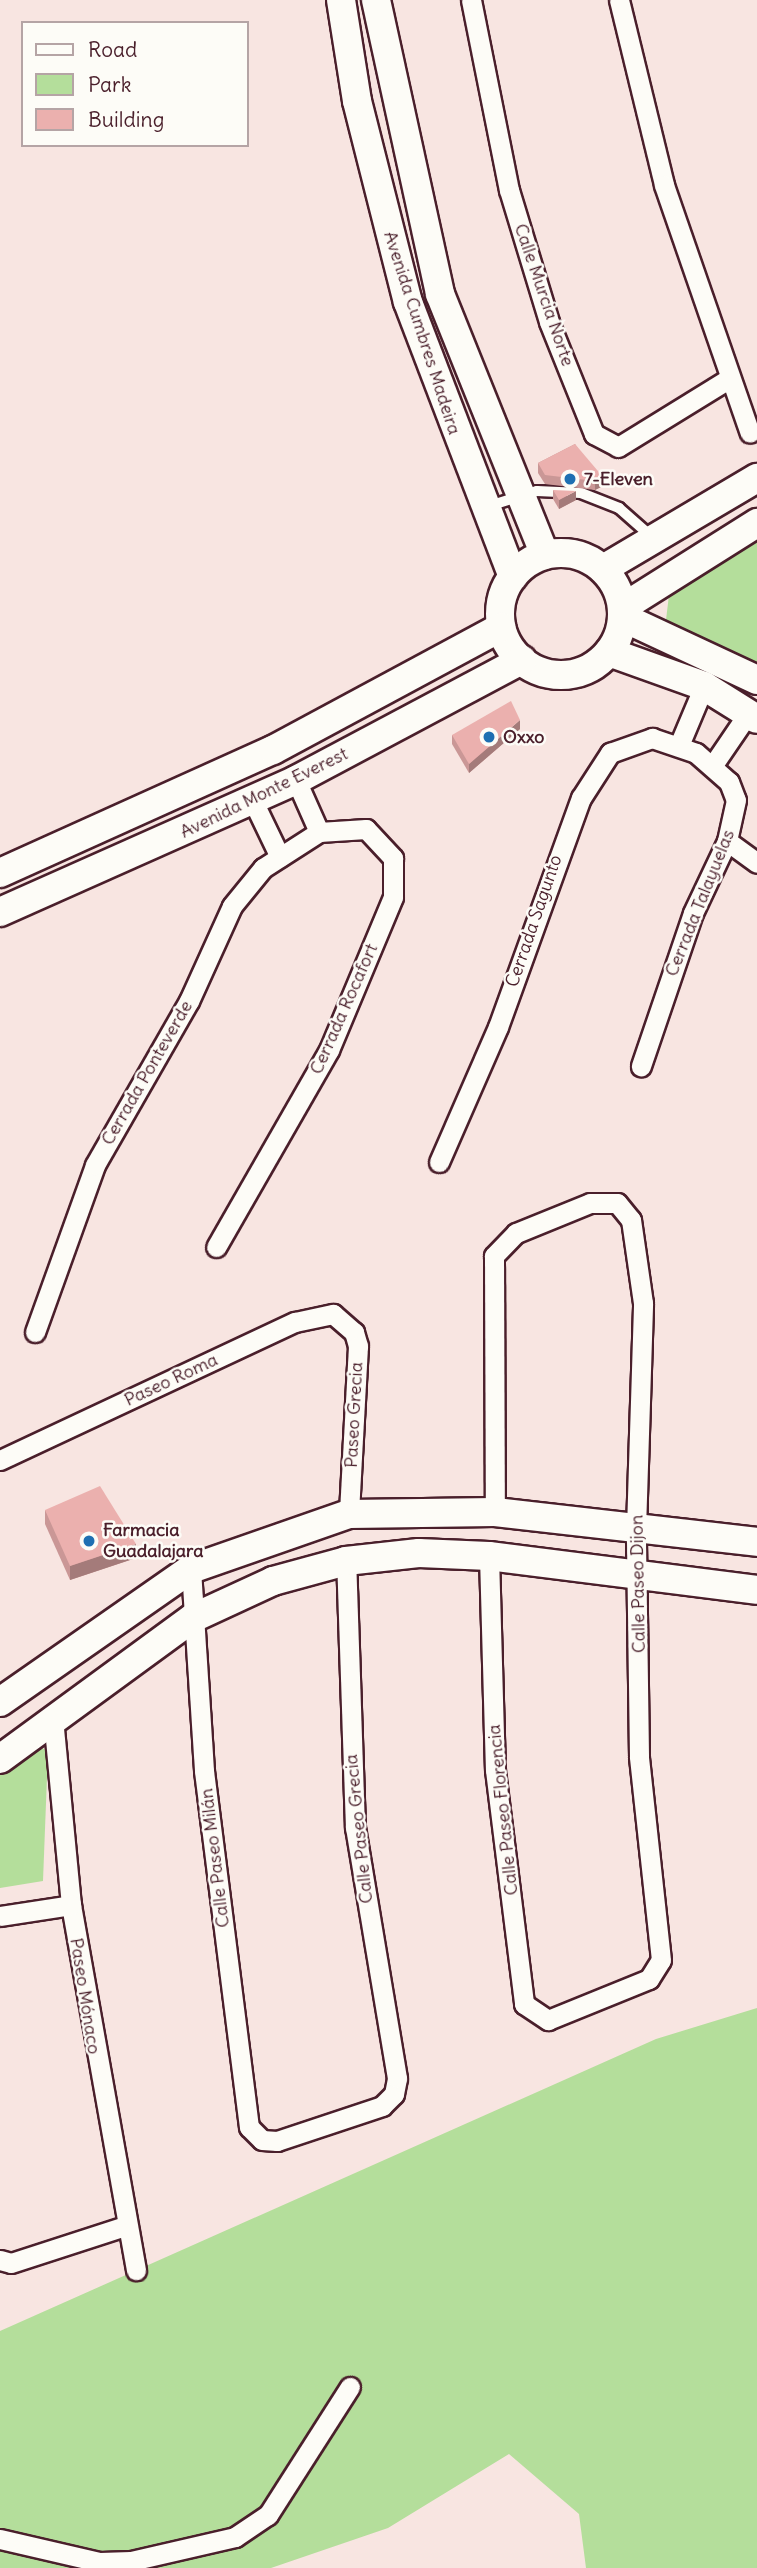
<!DOCTYPE html>
<html>
<head>
<meta charset="utf-8">
<style>
  body { margin:0 }
  #map { position:relative; width:757px; height:2568px; overflow:hidden; background:#f8e5e1; font-family:Delius,sans-serif }
  div>[style] { position:absolute }
  .green>* { inset:0; background:#b4de9b }
  .roads { filter:drop-shadow(2px 0 #4a1f2b) drop-shadow(-2px 0 #4a1f2b) drop-shadow(0 2px #4a1f2b) drop-shadow(0 -2px #4a1f2b) }
  .lane>* { height:10px; margin:-5px; padding:0 5px; transform-origin:5px; border-radius:5px; background:#fdfcf7 }
  .street>* { height:19px; margin:-9.5px; padding:0 9.5px; transform-origin:9.5px; border-radius:9.5px; background:#fdfcf7 }
  .secondary>* { height:28px; margin:-14px; padding:0 14px; transform-origin:14px; border-radius:14px; background:#fdfcf7 }
  .secondary>.ring { margin:-14px; padding:0; box-sizing:content-box; background:none; border:28px solid #fdfcf7; border-radius:50% }
  .wall>* { inset:0; background:#ca9796 }
  .shaded-wall>* { inset:0; background:#a47b7a }
  .building>* { inset:0; background:#ebb0ae }
  .dots>* { width:19px; height:19px; translate:-50% -50%; box-sizing:border-box; border:4px solid #fdfcf7; border-radius:50% }
  span { translate:-50% -50%; white-space:nowrap; text-align:center; line-height:1.15; -webkit-text-stroke:5px #fdfcf7; paint-order:stroke }
  .street-label { font-size:18px; color:#4a1f2b }
  .poi-label { font-size:18px; color:#4a1f2b; font-weight:700 }
  .left { translate:0 -50%; text-align:left }
  .legend { position:absolute; left:21px; top:21px; width:228px; height:126px; box-sizing:border-box; background:#fdfcf7; border:2px solid #b5a4a5; margin:0; padding:9px 12px; list-style:none; font-size:21px; color:#4a1f2b }
  .legend li { display:flex; align-items:center; gap:14px; height:35px }
  .legend b { width:35px; border:2px solid #b5a4a5 }
</style>
</head>
<body>
<div id="map">
  <div class="green">
    <i style="clip-path:polygon(757px 536px,757px 677px,666px 620px,669px 595px,699px 566px)"></i>
    <i style="clip-path:polygon(26px 1740px,48px 1751px,43px 1881px,0 1888px,0 1761px)"></i>
    <i style="clip-path:polygon(757px 2008px,757px 2568px,586px 2568px,579px 2514px,509px 2454px,388px 2528px,271px 2568px,0 2568px,0 2331px,656px 2039px)"></i>
  </div>
  <div class="roads">
    <div class="lane">
      <i style="left:489px;top:506px;width:50px;rotate:-17.4deg"></i>
      <i style="left:537px;top:491px;width:44px;rotate:2.6deg"></i>
      <i style="left:581px;top:493px;width:41px;rotate:21.5deg"></i>
      <i style="left:619px;top:508px;width:45px;rotate:41.4deg"></i>
    </div>
    <div class="street">
      <i style="left:471px;top:0;width:194px;rotate:78.7deg"></i>
      <i style="left:509px;top:190px;width:138px;rotate:73.1deg"></i>
      <i style="left:549px;top:322px;width:121px;rotate:68.1deg"></i>
      <i style="left:594px;top:434px;width:27px;rotate:28deg"></i>
      <i style="left:618px;top:447px;width:128px;rotate:-31.6deg"></i>
      <i style="left:619px;top:0;width:190px;rotate:76.3deg"></i>
      <i style="left:664px;top:185px;width:262px;rotate:70.9deg"></i>
      <i style="left:680px;top:743px;width:62px;rotate:-67.2deg"></i>
      <i style="left:713px;top:765px;width:64px;rotate:-55.8deg"></i>
      <i style="left:296px;top:780px;width:57px;rotate:66.1deg"></i>
      <i style="left:253px;top:801px;width:62px;rotate:64.3deg"></i>
      <i style="left:727px;top:841px;width:37px;rotate:36deg"></i>
      <i style="left:439px;top:1162px;width:147px;rotate:-66.4deg"></i>
      <i style="left:498px;top:1027px;width:244px;rotate:-70.1deg"></i>
      <i style="left:581px;top:798px;width:54px;rotate:-57.2deg"></i>
      <i style="left:610px;top:753px;width:45px;rotate:-19.7deg"></i>
      <i style="left:652px;top:738px;width:46px;rotate:18.8deg"></i>
      <i style="left:696px;top:753px;width:44px;rotate:41.3deg"></i>
      <i style="left:729px;top:782px;width:19px;rotate:69deg"></i>
      <i style="left:736px;top:800px;width:42px;rotate:102.4deg"></i>
      <i style="left:727px;top:841px;width:80px;rotate:115.3deg"></i>
      <i style="left:693px;top:913px;width:162px;rotate:108.8deg"></i>
      <i style="left:35px;top:1332px;width:177px;rotate:-70.2deg"></i>
      <i style="left:95px;top:1165px;width:189px;rotate:-60.2deg"></i>
      <i style="left:189px;top:1001px;width:104px;rotate:-65.6deg"></i>
      <i style="left:232px;top:906px;width:49px;rotate:-50.8deg"></i>
      <i style="left:263px;top:868px;width:67px;rotate:-32.7deg"></i>
      <i style="left:319px;top:832px;width:47px;rotate:-3.7deg"></i>
      <i style="left:366px;top:829px;width:40px;rotate:47deg"></i>
      <i style="left:393px;top:858px;width:39px;rotate:90deg"></i>
      <i style="left:393px;top:897px;width:166px;rotate:112.7deg"></i>
      <i style="left:329px;top:1050px;width:227px;rotate:119.8deg"></i>
      <i style="left:0;top:1460px;width:326px;rotate:-25.1deg"></i>
      <i style="left:295px;top:1322px;width:39px;rotate:-12deg"></i>
      <i style="left:333px;top:1314px;width:28px;rotate:41deg"></i>
      <i style="left:354px;top:1332px;width:15px;rotate:74deg"></i>
      <i style="left:358px;top:1346px;width:168px;rotate:93.1deg"></i>
      <i style="left:489px;top:1556px;width:214px;rotate:88.4deg"></i>
      <i style="left:495px;top:1770px;width:236px;rotate:82.9deg"></i>
      <i style="left:524px;top:2004px;width:29px;rotate:34deg"></i>
      <i style="left:548px;top:2020px;width:109px;rotate:-22.1deg"></i>
      <i style="left:649px;top:1979px;width:22px;rotate:-58deg"></i>
      <i style="left:661px;top:1960px;width:205px;rotate:-96.2deg"></i>
      <i style="left:639px;top:1756px;width:227px;rotate:-90.8deg"></i>
      <i style="left:636px;top:1529px;width:226px;rotate:-88.2deg"></i>
      <i style="left:643px;top:1303px;width:84px;rotate:-98.2deg"></i>
      <i style="left:631px;top:1220px;width:22px;rotate:-129deg"></i>
      <i style="left:617px;top:1203px;width:27px;rotate:180deg"></i>
      <i style="left:590px;top:1203px;width:80px;rotate:157.9deg"></i>
      <i style="left:516px;top:1233px;width:32px;rotate:134deg"></i>
      <i style="left:494px;top:1256px;width:256px;rotate:89.8deg"></i>
      <i style="left:191px;top:1569px;width:202px;rotate:86.3deg"></i>
      <i style="left:204px;top:1771px;width:359px;rotate:82.8deg"></i>
      <i style="left:249px;top:2127px;width:18px;rotate:45deg"></i>
      <i style="left:262px;top:2140px;width:15px;rotate:4deg"></i>
      <i style="left:277px;top:2141px;width:111px;rotate:-18.4deg"></i>
      <i style="left:382px;top:2106px;width:17px;rotate:-45deg"></i>
      <i style="left:394px;top:2094px;width:16px;rotate:-79deg"></i>
      <i style="left:397px;top:2078px;width:254px;rotate:-99.5deg"></i>
      <i style="left:355px;top:1828px;width:267px;rotate:-91.9deg"></i>
      <i style="left:53px;top:1718px;width:188px;rotate:84.5deg"></i>
      <i style="left:71px;top:1905px;width:371px;rotate:79.9deg"></i>
      <i style="left:0;top:1916px;width:72px;rotate:-8.8deg"></i>
      <i style="left:0;top:2260px;width:11px;rotate:15deg"></i>
      <i style="left:11px;top:2263px;width:120px;rotate:-18deg"></i>
      <i style="left:0;top:2539px;width:103px;rotate:13deg"></i>
      <i style="left:100px;top:2562px;width:31px;rotate:-2deg"></i>
      <i style="left:131px;top:2561px;width:107px;rotate:-13deg"></i>
      <i style="left:235px;top:2537px;width:40px;rotate:-34deg"></i>
      <i style="left:268px;top:2515px;width:152px;rotate:-57.4deg"></i>
    </div>
    <div class="secondary">
      <i style="left:341px;top:0;width:102px;rotate:81deg"></i>
      <i style="left:357px;top:101px;width:207px;rotate:75.8deg"></i>
      <i style="left:408px;top:302px;width:294px;rotate:69.1deg"></i>
      <i style="left:376px;top:0;width:301px;rotate:77.7deg"></i>
      <i style="left:440px;top:294px;width:281px;rotate:68.1deg"></i>
      <i class="ring" style="left:500px;top:553px;width:94px;height:94px"></i>
      <i style="left:603px;top:569px;width:179px;rotate:-30.6deg"></i>
      <i style="left:622px;top:608px;width:160px;rotate:-32.2deg"></i>
      <i style="left:622px;top:617px;width:149px;rotate:25deg"></i>
      <i style="left:609px;top:652px;width:101px;rotate:19.7deg"></i>
      <i style="left:704px;top:686px;width:62px;rotate:31.9deg"></i>
      <i style="left:0;top:873px;width:299px;rotate:-24.3deg"></i>
      <i style="left:273px;top:750px;width:259px;rotate:-28.3deg"></i>
      <i style="left:0;top:912px;width:324px;rotate:-24deg"></i>
      <i style="left:296px;top:780px;width:256px;rotate:-28deg"></i>
      <i style="left:0;top:1702px;width:233px;rotate:-34.9deg"></i>
      <i style="left:191px;top:1569px;width:167px;rotate:-19.2deg"></i>
      <i style="left:349px;top:1514px;width:146px;rotate:-0.8deg"></i>
      <i style="left:495px;top:1512px;width:264px;rotate:6.5deg"></i>
      <i style="left:0;top:1759px;width:239px;rotate:-36.2deg"></i>
      <i style="left:193px;top:1618px;width:88px;rotate:-24.8deg"></i>
      <i style="left:273px;top:1581px;width:76px;rotate:-15.3deg"></i>
      <i style="left:346px;top:1561px;width:73px;rotate:-6.3deg"></i>
      <i style="left:419px;top:1553px;width:70px;rotate:2.5deg"></i>
      <i style="left:489px;top:1556px;width:270px;rotate:7.2deg"></i>
    </div>
  </div>
  <div class="wall">
    <i style="clip-path:polygon(575px 444px,603px 486px,595px 490px,545px 484px,538px 473px,538px 463px)"></i>
    <i style="clip-path:polygon(553px 490px,576px 500px,559px 509px,553px 499px)"></i>
    <i style="clip-path:polygon(520px 729px,469px 773px,452px 744px,452px 735px)"></i>
    <i style="clip-path:polygon(45px 1510px,136px 1558px,70px 1580px,45px 1524px)"></i>
  </div>
  <div class="shaded-wall">
    <i style="clip-path:polygon(603px 477px,603px 486px,595px 490px,595px 481px)"></i>
    <i style="clip-path:polygon(576px 491px,576px 500px,559px 509px,559px 500px)"></i>
    <i style="clip-path:polygon(520px 720px,520px 729px,469px 773px,469px 764px)"></i>
    <i style="clip-path:polygon(136px 1544px,136px 1558px,70px 1580px,70px 1566px)"></i>
  </div>
  <div class="building">
    <i style="clip-path:polygon(575px 444px,603px 477px,595px 481px,545px 475px,538px 463px)"></i>
    <i style="clip-path:polygon(553px 490px,576px 491px,559px 500px)"></i>
    <i style="clip-path:polygon(511px 701px,520px 720px,469px 764px,452px 735px)"></i>
    <i style="clip-path:polygon(100px 1486px,136px 1544px,70px 1566px,45px 1510px)"></i>
  </div>
  <div class="dots">
    <i style="left:570px;top:479px;background:#1f6fb2"></i>
    <i style="left:489px;top:737px;background:#1f6fb2"></i>
    <i style="left:89px;top:1541px;background:#1f6fb2"></i>
  </div>
  <div class="street-label">
    <span style="left:544px;top:295px;rotate:71deg">Calle Murcia Norte</span>
    <span style="left:422px;top:333px;rotate:72deg">Avenida Cumbres Madeira</span>
    <span style="left:264px;top:793px;rotate:-26deg">Avenida Monte Everest</span>
    <span style="left:700px;top:903px;rotate:-68deg">Cerrada Talayuelas</span>
    <span style="left:534px;top:921px;rotate:-71deg">Cerrada Sagunto</span>
    <span style="left:344px;top:1009px;rotate:-66deg">Cerrada Rocafort</span>
    <span style="left:147px;top:1073px;rotate:-60deg">Cerrada Ponteverde</span>
    <span style="left:171px;top:1380px;rotate:-25deg">Paseo Roma</span>
    <span style="left:354px;top:1415px;rotate:-87deg">Paseo Grecia</span>
    <span style="left:638px;top:1584px;rotate:-91deg">Calle Paseo Dijon</span>
    <span style="left:503px;top:1810px;rotate:-96deg">Calle Paseo Florencia</span>
    <span style="left:359px;top:1829px;rotate:-96deg">Calle Paseo Grecia</span>
    <span style="left:215px;top:1858px;rotate:-97deg">Calle Paseo Milán</span>
    <span style="left:85px;top:1996px;rotate:81deg">Paseo Mónaco</span>
  </div>
  <div class="poi-label">
    <span class="left" style="left:584px;top:479px">7-Eleven</span>
    <span class="left" style="left:503px;top:737px">Oxxo</span>
    <span class="left" style="left:103px;top:1541px">Farmacia<br>Guadalajara</span>
  </div>
  <ul class="legend">
  <li><b style="height:9px;background:#fdfcf7"></b>Road</li>
  <li><b style="height:19px;background:#b4de9b"></b>Park</li>
  <li><b style="height:19px;background:#ebb0ae"></b>Building</li>
  </ul>
</div>
</body>
</html>
